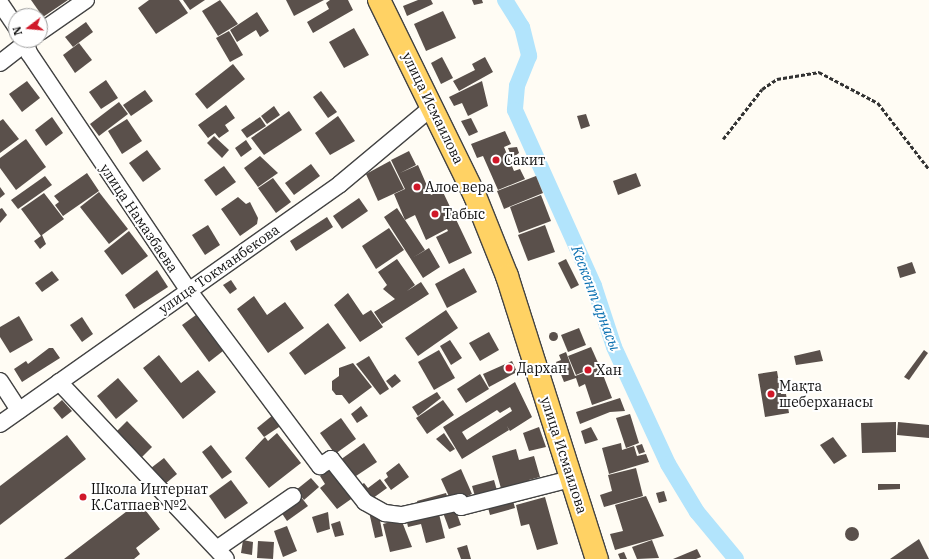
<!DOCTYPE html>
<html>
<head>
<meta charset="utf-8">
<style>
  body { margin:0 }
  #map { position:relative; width:929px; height:559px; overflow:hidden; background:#fffcf4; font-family:"IBM Plex Serif",serif }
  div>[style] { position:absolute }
  .canal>* { height:16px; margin:-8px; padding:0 8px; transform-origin:8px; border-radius:8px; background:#b2e4fc }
  .building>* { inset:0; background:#5a504b }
  .round { border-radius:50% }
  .path>* { height:2.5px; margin-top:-1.25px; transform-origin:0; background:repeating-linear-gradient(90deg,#323232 0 4px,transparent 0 6px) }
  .roads { filter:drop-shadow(1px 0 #434343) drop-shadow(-1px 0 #434343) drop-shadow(0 1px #434343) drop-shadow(0 -1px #434343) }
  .minor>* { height:16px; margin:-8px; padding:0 8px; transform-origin:8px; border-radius:8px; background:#fff }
  .primary>* { height:22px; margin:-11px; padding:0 11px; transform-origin:11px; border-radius:11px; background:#ffd264 }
  .dots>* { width:11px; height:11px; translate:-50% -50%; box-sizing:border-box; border:2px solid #fff; border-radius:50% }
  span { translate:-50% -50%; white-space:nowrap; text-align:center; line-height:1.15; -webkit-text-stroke:4px #fff; paint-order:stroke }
  .street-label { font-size:14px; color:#101010 }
  .poi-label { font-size:14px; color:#101010 }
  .left { translate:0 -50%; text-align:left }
  .water-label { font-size:15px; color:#0b70b1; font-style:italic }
  .north { position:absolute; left:8px; top:8px; width:40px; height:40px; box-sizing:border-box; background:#fff; border:1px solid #9f9f9f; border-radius:50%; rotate:254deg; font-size:11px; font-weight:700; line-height:16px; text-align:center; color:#101010 }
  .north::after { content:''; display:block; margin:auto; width:14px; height:18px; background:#d01829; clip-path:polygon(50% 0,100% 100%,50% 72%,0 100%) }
</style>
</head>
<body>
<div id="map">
  <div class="canal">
    <i style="left:505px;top:0;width:32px;rotate:58deg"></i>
    <i style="left:522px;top:27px;width:30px;rotate:76deg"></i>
    <i style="left:529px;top:56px;width:32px;rotate:112deg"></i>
    <i style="left:517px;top:86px;width:24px;rotate:95deg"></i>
    <i style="left:515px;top:110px;width:193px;rotate:65.8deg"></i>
    <i style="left:594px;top:286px;width:64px;rotate:71.8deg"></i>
    <i style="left:614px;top:347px;width:129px;rotate:65.2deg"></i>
    <i style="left:668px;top:464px;width:56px;rotate:58.9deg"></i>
    <i style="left:697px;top:512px;width:61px;rotate:50.3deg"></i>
  </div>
  <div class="building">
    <i style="clip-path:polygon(31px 0,68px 0,43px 17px)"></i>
    <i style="clip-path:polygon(149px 0,179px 0,188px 13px,156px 34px,138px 8px)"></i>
    <i style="clip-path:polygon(183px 0,205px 0,190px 10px)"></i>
    <i style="clip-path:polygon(220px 0,238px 24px,218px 36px,202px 11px)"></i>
    <i style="clip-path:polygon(286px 0,324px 0,294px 16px)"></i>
    <i style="clip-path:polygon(330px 0,348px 0,353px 10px,313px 33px,307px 22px,329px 9px,326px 3px)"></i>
    <i style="clip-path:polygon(418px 0,431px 0,433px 4px,407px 16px,403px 6px)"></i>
    <i style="clip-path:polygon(472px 0,482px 0,483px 3px,474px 5px)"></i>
    <i style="clip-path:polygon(443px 11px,456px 38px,426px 51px,414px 24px)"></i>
    <i style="clip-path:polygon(257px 12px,269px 31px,260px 37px,256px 30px,237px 42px,230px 30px)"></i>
    <i style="clip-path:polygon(86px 22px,93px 32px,73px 47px,65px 37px)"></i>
    <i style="clip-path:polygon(354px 28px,369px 55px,344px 68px,329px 42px)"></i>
    <i style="clip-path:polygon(229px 31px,243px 55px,230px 62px,216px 38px)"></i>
    <i style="clip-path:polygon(79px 43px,92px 60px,75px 73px,63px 55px)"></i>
    <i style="clip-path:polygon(442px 57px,453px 78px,441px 84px,431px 63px)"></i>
    <i style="clip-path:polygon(485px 57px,493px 72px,459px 91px,453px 81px,475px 70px,472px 64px)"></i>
    <i style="clip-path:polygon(233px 64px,245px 79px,207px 109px,195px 94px)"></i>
    <i style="clip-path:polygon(106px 80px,118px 98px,101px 109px,89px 92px)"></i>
    <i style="clip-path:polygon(27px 81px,40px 98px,22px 112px,9px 94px)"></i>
    <i style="clip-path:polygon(482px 81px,488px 106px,468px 116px,462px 103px,454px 106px,449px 97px)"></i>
    <i style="clip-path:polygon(145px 90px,153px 101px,131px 116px,123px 105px)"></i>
    <i style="clip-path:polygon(321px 91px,337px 112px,328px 118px,313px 97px)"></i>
    <i style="clip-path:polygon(119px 102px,128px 114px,99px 136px,90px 124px)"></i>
    <i style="clip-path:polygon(226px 105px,235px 118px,225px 125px,229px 131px,219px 138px,215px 133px,208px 138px,198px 125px)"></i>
    <i style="clip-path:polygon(274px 106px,280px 115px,267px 124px,261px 116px)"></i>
    <i style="clip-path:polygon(289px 111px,302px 130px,264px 155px,251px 138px)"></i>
    <i style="clip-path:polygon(586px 114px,590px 126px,581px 129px,577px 116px)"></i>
    <i style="clip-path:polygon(338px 116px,355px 141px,330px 155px,315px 133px)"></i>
    <i style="clip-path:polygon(52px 117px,63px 133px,46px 146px,35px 130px)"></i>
    <i style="clip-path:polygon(260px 117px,266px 126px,247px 138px,241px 130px)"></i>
    <i style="clip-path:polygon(471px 118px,478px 132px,469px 136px,461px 121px)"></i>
    <i style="clip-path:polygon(3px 119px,19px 139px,0 153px,0 121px)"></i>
    <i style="clip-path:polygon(127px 119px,142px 141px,122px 154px,108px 131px)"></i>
    <i style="clip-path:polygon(505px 131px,511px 144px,504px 147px,514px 171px,520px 169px,525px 179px,498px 190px,483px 156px,477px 158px,471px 144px)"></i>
    <i style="clip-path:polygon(214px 136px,229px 150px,222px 158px,207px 143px)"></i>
    <i style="clip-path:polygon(26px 139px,46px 167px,16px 190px,0 168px,0 158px)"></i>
    <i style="clip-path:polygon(246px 140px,252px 149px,241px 157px,235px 148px)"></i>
    <i style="clip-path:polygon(517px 147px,519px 153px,512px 158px,508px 148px)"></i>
    <i style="clip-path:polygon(147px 150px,161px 169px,143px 182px,129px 163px)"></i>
    <i style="clip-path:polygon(409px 151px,416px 165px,400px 173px,418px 165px,431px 195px,442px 190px,472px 253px,449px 264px,436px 237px,448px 231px,447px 229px,426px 240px,415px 215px,405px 220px,394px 194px,405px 189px,391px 160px)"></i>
    <i style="clip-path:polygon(260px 156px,278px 173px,258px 187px,244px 168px)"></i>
    <i style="clip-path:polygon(390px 161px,404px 189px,378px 201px,366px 174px)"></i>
    <i style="clip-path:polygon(311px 164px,320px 176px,294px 195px,285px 183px)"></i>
    <i style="clip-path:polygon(224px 166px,236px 182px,216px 196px,204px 180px)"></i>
    <i style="clip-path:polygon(87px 173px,99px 191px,63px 216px,55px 205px,59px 202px,54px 196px)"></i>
    <i style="clip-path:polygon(636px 173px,641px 186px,618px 195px,613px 181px)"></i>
    <i style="clip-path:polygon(45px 176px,52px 185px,18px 209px,11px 200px)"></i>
    <i style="clip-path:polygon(536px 176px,543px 193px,504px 209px,497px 191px)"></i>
    <i style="clip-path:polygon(273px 178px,291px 202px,276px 213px,258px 188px)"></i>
    <i style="clip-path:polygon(0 187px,5px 194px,0 198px)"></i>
    <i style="clip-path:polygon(99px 192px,128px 229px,109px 244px,80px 207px)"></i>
    <i style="clip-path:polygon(44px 193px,64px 219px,42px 235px,46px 244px,40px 249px,34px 241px,41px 236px,21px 209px)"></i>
    <i style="clip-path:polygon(541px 195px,551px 221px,519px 233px,510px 207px)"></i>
    <i style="clip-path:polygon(238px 197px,246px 204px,250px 202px,258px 218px,257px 224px,240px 236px,221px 209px)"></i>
    <i style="clip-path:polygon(359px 198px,368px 211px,342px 229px,333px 216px)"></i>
    <i style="clip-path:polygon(2px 208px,7px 215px,0 223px,0 209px)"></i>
    <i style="clip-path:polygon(397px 208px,425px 250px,414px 257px,429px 248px,440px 267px,423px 278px,384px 217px)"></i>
    <i style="clip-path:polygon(327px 217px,333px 227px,296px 251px,290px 241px)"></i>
    <i style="clip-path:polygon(208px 225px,220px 245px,205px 255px,192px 235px)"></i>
    <i style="clip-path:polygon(545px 225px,555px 252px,528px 261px,518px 235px)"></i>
    <i style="clip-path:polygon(389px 228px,404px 250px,376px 269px,362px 246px)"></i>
    <i style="clip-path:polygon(129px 231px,148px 256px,122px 275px,104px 251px)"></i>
    <i style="clip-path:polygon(397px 259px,415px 285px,407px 291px,421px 282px,429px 294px,382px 324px,374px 312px,395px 299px,383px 289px,387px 285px,378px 272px)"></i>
    <i style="clip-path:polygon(566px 259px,579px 285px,571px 289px,558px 263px)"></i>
    <i style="clip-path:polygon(912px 262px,916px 273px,900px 278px,897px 267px)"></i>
    <i style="clip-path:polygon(464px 268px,477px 292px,447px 308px,435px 284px)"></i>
    <i style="clip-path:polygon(157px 270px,168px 287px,134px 309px,125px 295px)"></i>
    <i style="clip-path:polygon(52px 271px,59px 280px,42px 292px,35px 283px)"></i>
    <i style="clip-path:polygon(231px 280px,237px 289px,230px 294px,223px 285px)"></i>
    <i style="clip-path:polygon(348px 293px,363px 315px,371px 310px,383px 327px,360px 342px,334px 305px)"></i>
    <i style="clip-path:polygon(254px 296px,267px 315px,285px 302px,304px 328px,268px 353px,237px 309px)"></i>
    <i style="clip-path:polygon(446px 310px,458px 328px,418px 356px,405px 338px)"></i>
    <i style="clip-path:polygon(196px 315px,223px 351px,209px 362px,182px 325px)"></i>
    <i style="clip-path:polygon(19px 316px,33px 340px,10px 353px,0 337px,0 327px)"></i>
    <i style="clip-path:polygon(82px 317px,93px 334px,82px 342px,70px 325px)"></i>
    <i style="clip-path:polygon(328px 323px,346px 348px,305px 375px,289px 353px)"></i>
    <i style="clip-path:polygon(579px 328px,586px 345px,568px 352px,561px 335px)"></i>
    <i class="round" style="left:548.5px;top:331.5px;width:9px;height:9px"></i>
    <i style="clip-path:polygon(489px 332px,499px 350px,480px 361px,469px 343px)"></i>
    <i style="clip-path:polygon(450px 340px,462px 358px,451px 365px,440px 346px)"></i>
    <i style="clip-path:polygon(591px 347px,599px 365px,576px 375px,568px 356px)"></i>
    <i style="clip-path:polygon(49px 348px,53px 348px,60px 358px,22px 382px,14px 369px,26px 361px,28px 364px)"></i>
    <i style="clip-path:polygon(439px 350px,455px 378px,434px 390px,418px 362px)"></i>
    <i style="clip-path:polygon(820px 350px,823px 361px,796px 365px,794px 356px)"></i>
    <i style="clip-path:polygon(924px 350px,928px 353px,909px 380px,904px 377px)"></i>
    <i style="clip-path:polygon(566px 352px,575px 376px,600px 367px,612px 398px,592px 405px,585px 384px,579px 387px,576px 378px,564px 382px,556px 362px,561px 360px,559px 355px)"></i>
    <i style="clip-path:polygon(159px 355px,181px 383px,198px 370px,216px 392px,183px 419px,143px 368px)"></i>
    <i style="clip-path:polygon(369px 356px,389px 389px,380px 395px,356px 364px)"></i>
    <i style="clip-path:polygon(512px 361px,517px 372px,489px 387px,483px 374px)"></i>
    <i style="clip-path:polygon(353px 363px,372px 387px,349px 404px,342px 395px,336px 395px,332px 390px,332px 381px,339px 376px,339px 368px)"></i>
    <i style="clip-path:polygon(777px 371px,781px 394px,786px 394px,789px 413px,765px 417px,758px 374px)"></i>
    <i style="clip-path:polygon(395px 374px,401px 381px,392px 388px,386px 381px)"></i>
    <i style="clip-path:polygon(480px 374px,489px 389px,466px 403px,457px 389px)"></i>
    <i style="clip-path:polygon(118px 378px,138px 401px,116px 419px,97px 396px)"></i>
    <i style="clip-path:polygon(evenodd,515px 382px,532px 417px,510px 431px,507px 426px,509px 430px,462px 459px,443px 427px,515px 382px,510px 407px,512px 411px,467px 440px,462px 432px,497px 410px,500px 413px,510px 407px)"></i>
    <i style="clip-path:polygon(437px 392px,441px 398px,418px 416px,412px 407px)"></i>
    <i style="clip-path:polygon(620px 398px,625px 411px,610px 412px,580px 424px,576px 412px)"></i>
    <i style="clip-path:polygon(62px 400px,72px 411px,62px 419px,53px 408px)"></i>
    <i style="clip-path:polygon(443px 400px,454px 415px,427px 434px,416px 418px)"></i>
    <i style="clip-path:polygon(361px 406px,368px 416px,357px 423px,351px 414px)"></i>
    <i style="clip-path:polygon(630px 414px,639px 443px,626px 448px,616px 418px)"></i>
    <i style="clip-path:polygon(273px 415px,282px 425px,264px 437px,257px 428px)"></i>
    <i style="clip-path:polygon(341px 418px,356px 439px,335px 454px,320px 433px)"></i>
    <i style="clip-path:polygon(127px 421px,152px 447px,141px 458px,116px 432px)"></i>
    <i style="clip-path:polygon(896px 422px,896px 452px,862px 453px,861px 423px)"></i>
    <i style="clip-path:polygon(898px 422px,929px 425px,929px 438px,897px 435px)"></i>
    <i style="clip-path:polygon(539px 427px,546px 447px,529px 451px,523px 433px)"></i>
    <i style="clip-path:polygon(591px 427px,598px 440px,585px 444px,581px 431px)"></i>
    <i style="clip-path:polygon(277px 433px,301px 463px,269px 488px,245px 458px,265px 437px,268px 441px)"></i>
    <i style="clip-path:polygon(444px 433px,455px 449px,450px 452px,436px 439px)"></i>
    <i style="clip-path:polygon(67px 435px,86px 459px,0 525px,0 486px)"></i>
    <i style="clip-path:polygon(833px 437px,847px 456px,834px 464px,820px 445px)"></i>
    <i style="clip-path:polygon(364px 443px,377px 462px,353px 478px,340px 460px)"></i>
    <i style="clip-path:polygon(621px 443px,622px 450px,634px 446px,637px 456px,646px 454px,649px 462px,609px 474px,602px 448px)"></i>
    <i style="clip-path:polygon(642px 444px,645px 452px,639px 454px,636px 446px)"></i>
    <i style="clip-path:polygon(211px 445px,232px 472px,222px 479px,202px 452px)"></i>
    <i style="clip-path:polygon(516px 449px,519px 460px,534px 456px,540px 477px,529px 480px,531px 484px,502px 492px,492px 456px)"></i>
    <i style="clip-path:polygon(164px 458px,177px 474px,165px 484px,151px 468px)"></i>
    <i style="clip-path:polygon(399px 463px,409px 477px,391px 490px,384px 480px,388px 477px,386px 473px)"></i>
    <i style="clip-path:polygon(332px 467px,354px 497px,337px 509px,320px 488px,325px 484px,320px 476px)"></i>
    <i style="clip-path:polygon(636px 468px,643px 496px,604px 507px,600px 495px,612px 491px,608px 475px)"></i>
    <i style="clip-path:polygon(461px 469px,472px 494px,452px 503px,441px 479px)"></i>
    <i style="clip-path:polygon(311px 478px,319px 487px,304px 500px,296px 490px)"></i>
    <i style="clip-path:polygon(380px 479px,387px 488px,369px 501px,358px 487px,364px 483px,368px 488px)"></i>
    <i style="clip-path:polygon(231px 480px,248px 503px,225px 519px,209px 496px)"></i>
    <i style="clip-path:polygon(494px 480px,498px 494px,476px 500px,472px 486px)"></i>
    <i style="clip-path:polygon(878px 484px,900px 484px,900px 489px,878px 490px)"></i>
    <i style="clip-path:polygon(664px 491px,667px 501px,659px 503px,656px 493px)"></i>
    <i style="clip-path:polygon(446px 493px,449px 502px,419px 509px,417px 501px)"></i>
    <i style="clip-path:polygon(646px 496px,664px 536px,615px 550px,610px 534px,623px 531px,615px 505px)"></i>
    <i style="clip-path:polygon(301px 497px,308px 506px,287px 521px,281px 512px)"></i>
    <i style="clip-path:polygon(512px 497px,515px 508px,490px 515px,487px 504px)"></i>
    <i style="clip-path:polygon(545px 497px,558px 544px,537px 550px,529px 524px,521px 526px,516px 505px)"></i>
    <i style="clip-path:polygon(139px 502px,160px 529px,136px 548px,140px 554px,134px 559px,64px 559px)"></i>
    <i style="clip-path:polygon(454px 506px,461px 525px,449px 529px,442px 510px)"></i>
    <i style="clip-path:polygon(378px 510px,383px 536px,375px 538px,369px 512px)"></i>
    <i style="clip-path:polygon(438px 510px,445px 538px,426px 543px,421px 524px,408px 527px,406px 518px)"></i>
    <i style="clip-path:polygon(328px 512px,330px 529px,317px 533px,312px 517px)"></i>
    <i style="clip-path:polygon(401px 519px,412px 547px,390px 552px,383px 524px)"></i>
    <i style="clip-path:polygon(340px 521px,344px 535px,335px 537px,331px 524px)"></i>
    <i style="clip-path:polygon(287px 526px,297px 551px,283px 557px,274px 531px)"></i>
    <i class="round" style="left:845px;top:527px;width:14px;height:14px"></i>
    <i style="clip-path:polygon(919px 539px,929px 559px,890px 559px)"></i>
    <i style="clip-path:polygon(243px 540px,253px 542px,252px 555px,241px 553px)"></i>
    <i style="clip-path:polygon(652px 540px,659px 558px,637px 559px,632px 547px)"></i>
    <i style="clip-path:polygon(258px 541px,274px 542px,273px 559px,257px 558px)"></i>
    <i style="clip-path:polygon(467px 545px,471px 559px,461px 559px,457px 548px)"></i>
    <i style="clip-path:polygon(697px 549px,701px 557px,696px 559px,673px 559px)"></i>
    <i style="clip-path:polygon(624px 552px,627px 559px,620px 559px,618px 554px)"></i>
  </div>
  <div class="path">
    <i style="left:723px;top:139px;width:63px;rotate:-52deg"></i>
    <i style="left:762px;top:89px;width:18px;rotate:-34deg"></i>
    <i style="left:777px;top:79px;width:43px;rotate:-9.5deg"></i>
    <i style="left:819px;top:72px;width:67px;rotate:27.7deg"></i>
    <i style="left:878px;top:103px;width:83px;rotate:52.3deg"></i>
  </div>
  <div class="roads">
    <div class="minor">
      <i style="left:0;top:3px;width:29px;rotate:56deg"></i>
      <i style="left:40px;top:32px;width:56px;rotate:-34.8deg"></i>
      <i style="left:25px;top:40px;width:14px;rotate:73deg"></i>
      <i style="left:29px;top:53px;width:287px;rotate:56.1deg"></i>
      <i style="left:189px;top:291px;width:219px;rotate:53.2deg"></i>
      <i style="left:320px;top:466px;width:13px;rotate:-32deg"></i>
      <i style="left:331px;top:459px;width:55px;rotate:51.7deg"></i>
      <i style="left:365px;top:502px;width:23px;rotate:29deg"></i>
      <i style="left:385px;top:513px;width:17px;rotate:7deg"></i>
      <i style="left:402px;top:515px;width:59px;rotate:-12.6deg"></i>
      <i style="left:460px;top:502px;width:5px;rotate:79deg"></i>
      <i style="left:461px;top:507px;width:114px;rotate:-14.3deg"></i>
      <i style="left:0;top:63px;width:37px;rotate:-38deg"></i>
      <i style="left:0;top:381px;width:35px;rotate:57deg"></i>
      <i style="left:59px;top:382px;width:243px;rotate:46.7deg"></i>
      <i style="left:0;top:424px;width:416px;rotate:-35.2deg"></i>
      <i style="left:340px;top:184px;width:120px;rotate:-39.9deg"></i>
      <i style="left:218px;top:548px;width:91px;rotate:-34.7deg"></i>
    </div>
    <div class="primary">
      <i style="left:379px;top:0;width:218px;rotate:63.9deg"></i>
      <i style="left:475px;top:196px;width:86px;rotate:68.2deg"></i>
      <i style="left:507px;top:276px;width:297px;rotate:72.4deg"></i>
    </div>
  </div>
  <div class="dots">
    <i style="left:496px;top:160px;background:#d01829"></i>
    <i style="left:417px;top:187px;background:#d01829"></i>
    <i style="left:435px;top:214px;background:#d01829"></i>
    <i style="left:509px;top:368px;background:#d01829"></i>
    <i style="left:588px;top:370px;background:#d01829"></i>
    <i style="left:771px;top:394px;background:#d01829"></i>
    <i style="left:83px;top:497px;background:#d01829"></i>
  </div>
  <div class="street-label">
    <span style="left:433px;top:108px;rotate:64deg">улица Исмаилова</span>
    <span style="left:139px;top:218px;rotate:56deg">улица Намазбаева</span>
    <span style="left:219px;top:269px;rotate:-35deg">улица Токманбекова</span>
    <span style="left:564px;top:455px;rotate:72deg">улица Исмаилова</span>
  </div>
  <div class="poi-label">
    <span class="left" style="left:504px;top:160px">Сакит</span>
    <span class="left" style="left:425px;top:187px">Алое вера</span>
    <span class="left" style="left:443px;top:214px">Табыс</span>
    <span class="left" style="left:517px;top:368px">Дархан</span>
    <span class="left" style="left:596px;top:370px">Хан</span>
    <span class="left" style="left:779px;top:394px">Мақта<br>шеберханасы</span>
    <span class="left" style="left:91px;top:497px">Школа Интернат<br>К.Сатпаев №2</span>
  </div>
  <div class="water-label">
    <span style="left:596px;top:298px;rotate:69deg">Кескент арнасы</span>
  </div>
  <div class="north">N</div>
</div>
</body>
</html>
